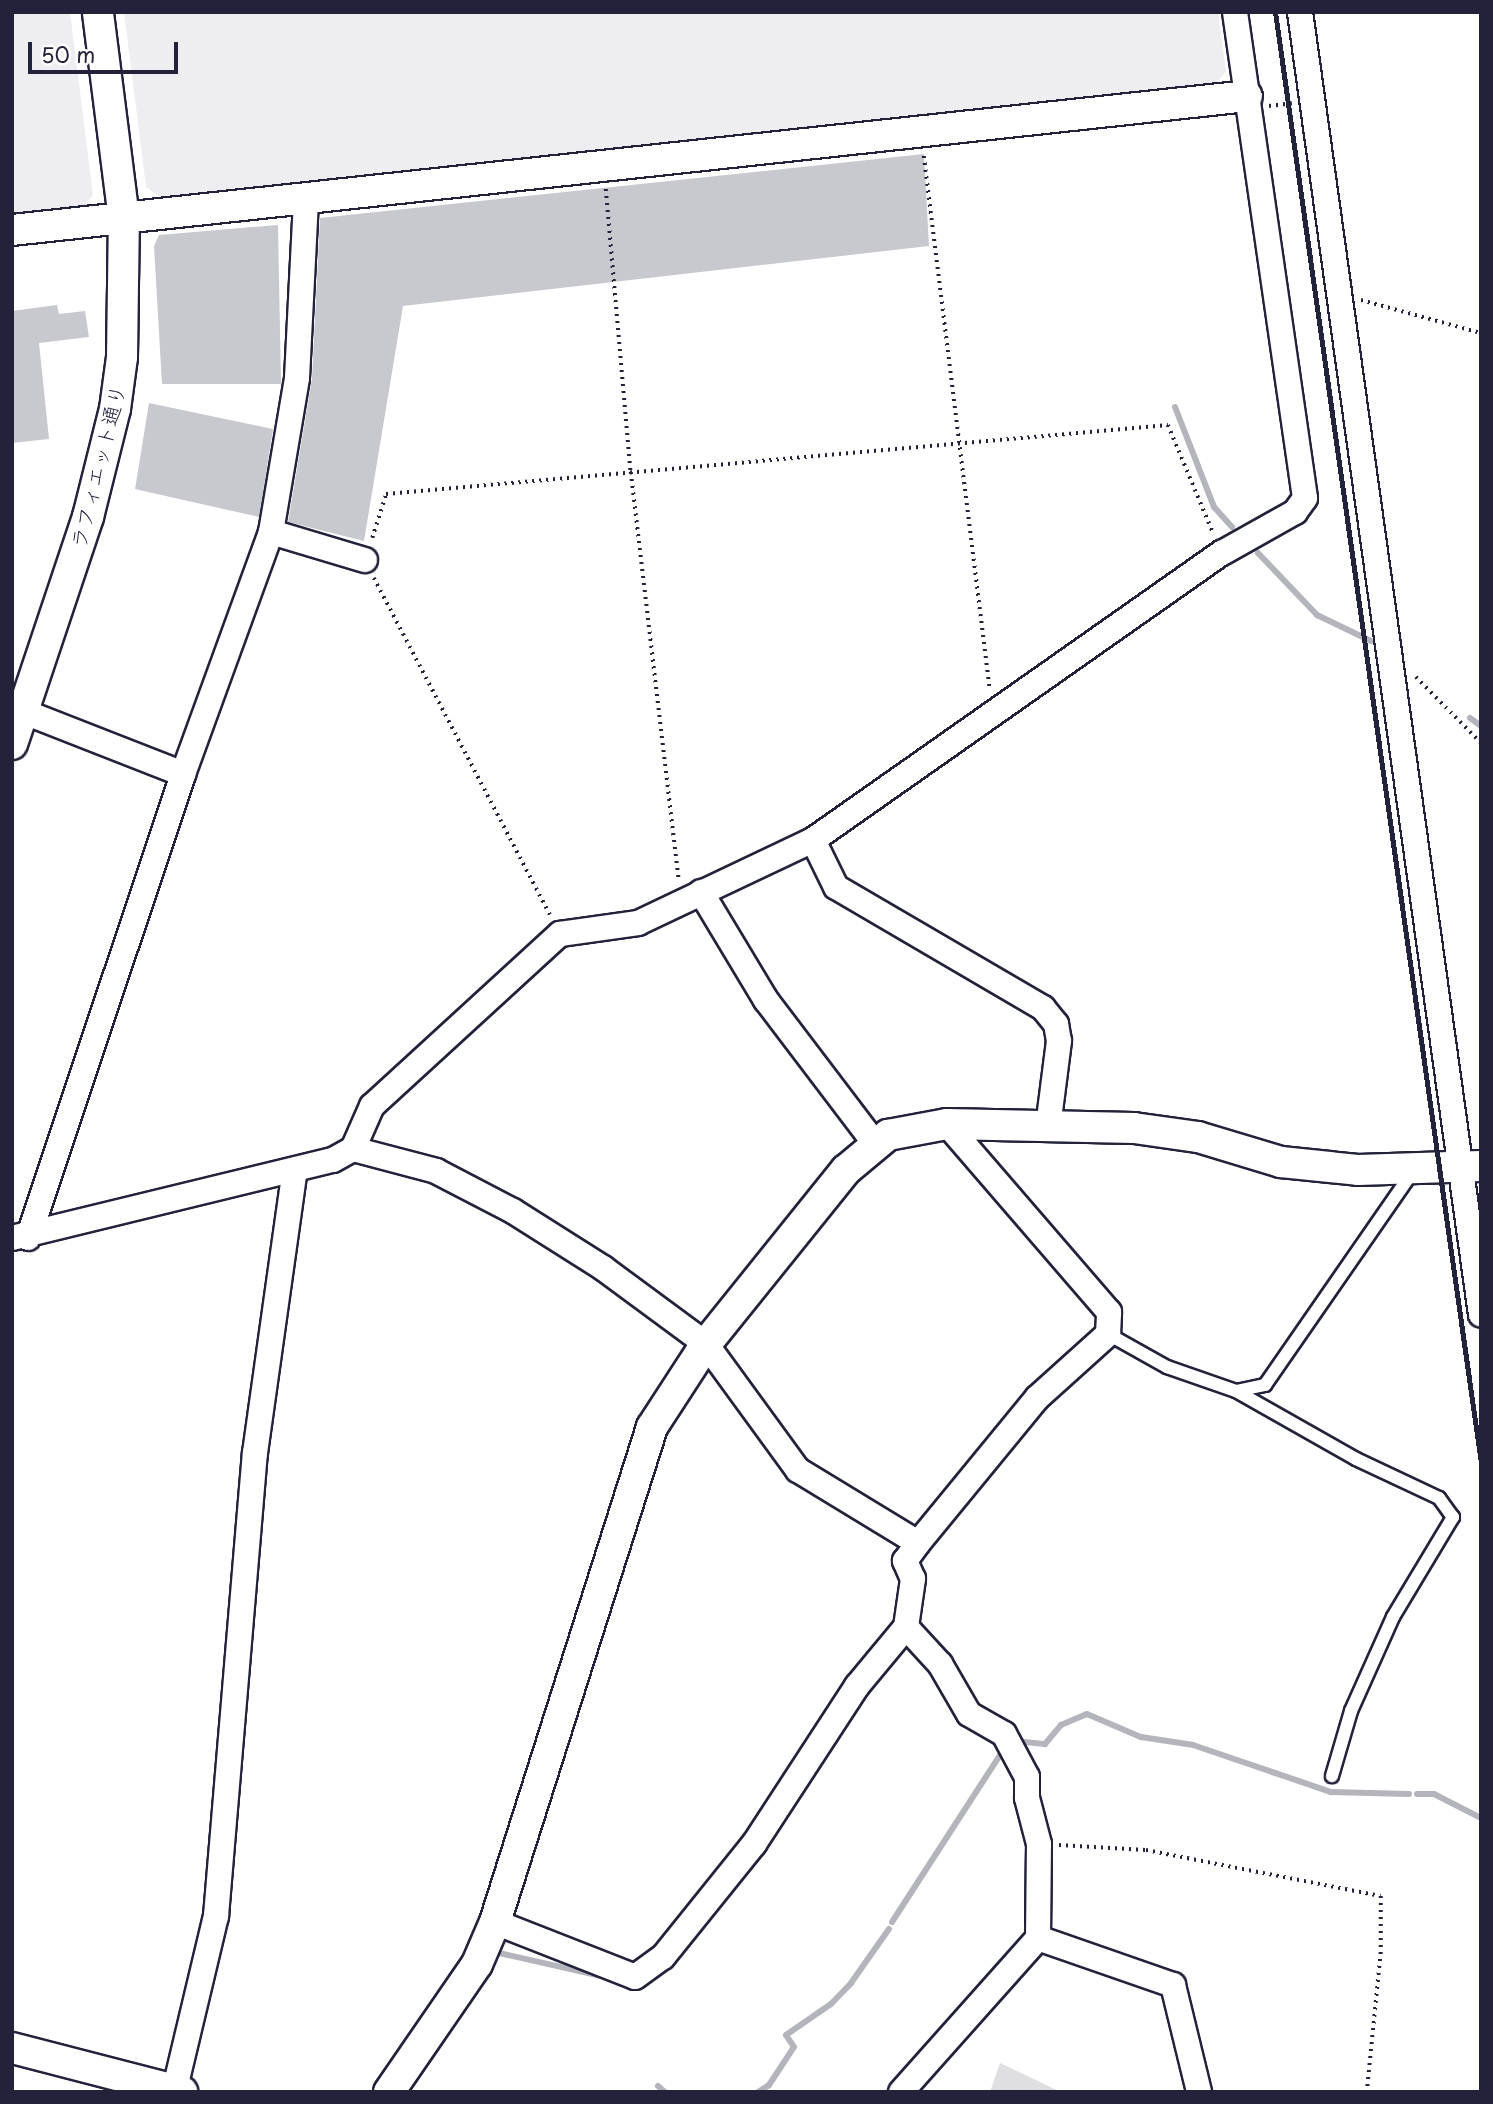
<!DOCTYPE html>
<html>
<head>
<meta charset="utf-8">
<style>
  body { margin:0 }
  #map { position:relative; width:1493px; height:2104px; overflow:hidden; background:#fff; font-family:"Playpen Sans","Klee One",sans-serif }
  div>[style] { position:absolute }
  .built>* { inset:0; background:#eeeef1 }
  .green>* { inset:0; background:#dfdfe2 }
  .stream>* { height:6px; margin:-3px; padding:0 3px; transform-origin:3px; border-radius:3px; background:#b4b4bc }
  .building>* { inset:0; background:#c8c8cf }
  .path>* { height:3.5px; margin-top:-1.75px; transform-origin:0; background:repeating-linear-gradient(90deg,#22223b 0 2px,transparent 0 7px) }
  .roads { filter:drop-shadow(2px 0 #22223b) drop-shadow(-2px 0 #22223b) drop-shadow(0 2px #22223b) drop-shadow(0 -2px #22223b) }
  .service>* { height:12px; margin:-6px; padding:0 6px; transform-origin:6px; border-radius:6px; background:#fff }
  .minor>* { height:24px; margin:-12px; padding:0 12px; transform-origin:12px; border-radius:12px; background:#fff }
  .tertiary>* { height:30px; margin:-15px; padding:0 15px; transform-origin:15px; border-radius:15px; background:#fff }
  .rail>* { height:5px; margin:-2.5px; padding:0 2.5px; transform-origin:2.5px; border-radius:2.5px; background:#22223b }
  span { translate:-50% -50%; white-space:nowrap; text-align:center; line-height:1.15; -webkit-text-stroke:7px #fff; paint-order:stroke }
  .street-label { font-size:21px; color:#22223b }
  .frame { position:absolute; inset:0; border:14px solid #22223b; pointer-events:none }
  .scale { position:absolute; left:28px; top:42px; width:150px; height:32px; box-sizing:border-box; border:4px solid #22223b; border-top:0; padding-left:9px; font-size:21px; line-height:24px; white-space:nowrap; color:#22223b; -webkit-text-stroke:5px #fff; paint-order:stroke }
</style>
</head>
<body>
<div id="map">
  <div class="built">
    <i style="clip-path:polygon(12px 12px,70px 12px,93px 195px,84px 206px,12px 213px)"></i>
    <i style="clip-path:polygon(124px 12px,1218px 12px,1226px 72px,1215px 84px,160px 197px,146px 187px)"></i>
  </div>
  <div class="green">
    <i style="clip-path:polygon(1000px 2063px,1061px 2092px,990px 2092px)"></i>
  </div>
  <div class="stream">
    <i style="left:1175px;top:407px;width:107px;rotate:68.7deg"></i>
    <i style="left:1214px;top:507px;width:27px;rotate:48deg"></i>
    <i style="left:1258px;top:553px;width:86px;rotate:46.4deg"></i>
    <i style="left:1317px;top:615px;width:60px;rotate:25.7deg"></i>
    <i style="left:1470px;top:718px;width:14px;rotate:36deg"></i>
    <i style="left:1015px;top:1741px;width:30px;rotate:6deg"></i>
    <i style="left:1045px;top:1744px;width:25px;rotate:-50deg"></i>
    <i style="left:1061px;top:1725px;width:28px;rotate:-23deg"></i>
    <i style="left:1087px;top:1714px;width:59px;rotate:23.1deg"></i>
    <i style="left:1141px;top:1737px;width:53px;rotate:8.7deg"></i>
    <i style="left:1193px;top:1745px;width:146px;rotate:18.8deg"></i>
    <i style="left:1331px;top:1792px;width:78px;rotate:1.5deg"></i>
    <i style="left:1417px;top:1794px;width:17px"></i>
    <i style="left:1434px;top:1794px;width:53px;rotate:27.1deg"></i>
    <i style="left:892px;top:1922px;width:206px;rotate:-57.1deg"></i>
    <i style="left:499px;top:1953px;width:105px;rotate:12.7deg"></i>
    <i style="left:658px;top:2086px;width:9px;rotate:41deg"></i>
    <i style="left:758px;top:2092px;width:13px;rotate:-32deg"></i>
    <i style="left:769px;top:2085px;width:45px;rotate:-56.7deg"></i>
    <i style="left:794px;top:2047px;width:14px;rotate:-124deg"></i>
    <i style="left:786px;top:2035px;width:55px;rotate:-34.6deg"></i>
    <i style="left:831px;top:2004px;width:29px;rotate:-46deg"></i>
    <i style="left:851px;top:1983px;width:66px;rotate:-54.9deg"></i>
  </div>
  <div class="building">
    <i style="clip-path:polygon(924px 154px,929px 246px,403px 306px,364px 541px,288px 522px,312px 379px,320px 218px)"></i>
    <i style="clip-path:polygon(278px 225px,281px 384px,162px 384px,154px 246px,159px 235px)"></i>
    <i style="clip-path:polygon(57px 305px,59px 314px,85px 311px,89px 337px,39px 343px,49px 439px,12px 443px,12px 311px)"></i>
    <i style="clip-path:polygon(149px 403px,273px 429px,259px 517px,135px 489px)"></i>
  </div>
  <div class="path">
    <i style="left:1269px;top:106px;width:23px;rotate:-7deg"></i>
    <i style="left:924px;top:156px;width:538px;rotate:82.95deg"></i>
    <i style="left:606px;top:189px;width:284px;rotate:85deg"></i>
    <i style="left:631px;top:472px;width:412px;rotate:83.3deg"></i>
    <i style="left:1361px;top:300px;width:124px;rotate:15.4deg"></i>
    <i style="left:372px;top:538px;width:46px;rotate:-72.3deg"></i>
    <i style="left:386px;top:494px;width:785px;rotate:-5.04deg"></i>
    <i style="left:1168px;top:425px;width:119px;rotate:67.3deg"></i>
    <i style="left:374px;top:578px;width:380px;rotate:62.4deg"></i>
    <i style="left:1416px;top:677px;width:93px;rotate:45.4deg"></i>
    <i style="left:1059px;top:1845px;width:87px;rotate:3.3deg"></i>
    <i style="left:1146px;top:1850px;width:239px;rotate:11.1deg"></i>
    <i style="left:1381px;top:1896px;width:56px;rotate:90deg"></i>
    <i style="left:1381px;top:1952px;width:141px;rotate:95.7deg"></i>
  </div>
  <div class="roads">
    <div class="service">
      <i style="left:1108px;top:1334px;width:68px;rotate:29.2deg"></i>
      <i style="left:1167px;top:1367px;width:73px;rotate:19.2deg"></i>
      <i style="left:1236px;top:1391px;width:138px;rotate:29.5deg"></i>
      <i style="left:1356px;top:1459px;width:92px;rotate:25.2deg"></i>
      <i style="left:1439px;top:1498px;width:24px;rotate:54deg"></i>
      <i style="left:1453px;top:1517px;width:117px;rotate:121deg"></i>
      <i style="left:1393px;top:1617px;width:103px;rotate:114.1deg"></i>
      <i style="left:1351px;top:1711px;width:68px;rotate:106.3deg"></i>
      <i style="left:1236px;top:1391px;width:30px;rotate:-12deg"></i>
      <i style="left:1265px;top:1385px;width:260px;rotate:-55.3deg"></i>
    </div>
    <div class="minor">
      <i style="left:1300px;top:12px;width:1315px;rotate:82.09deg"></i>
      <i style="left:271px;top:532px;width:98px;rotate:16.6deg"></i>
      <i style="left:12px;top:707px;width:184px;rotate:21.4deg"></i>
      <i style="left:813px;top:840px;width:52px;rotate:63.9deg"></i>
      <i style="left:836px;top:887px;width:240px;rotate:30.3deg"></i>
      <i style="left:1043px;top:1008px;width:21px;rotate:51deg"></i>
      <i style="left:1056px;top:1024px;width:17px;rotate:80deg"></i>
      <i style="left:1059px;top:1041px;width:87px;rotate:97.3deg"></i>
      <i style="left:701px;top:892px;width:126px;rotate:59deg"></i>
      <i style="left:766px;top:1000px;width:182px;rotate:52.8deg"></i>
      <i style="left:353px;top:1149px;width:86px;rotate:14.8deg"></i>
      <i style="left:436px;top:1171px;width:87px;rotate:27.5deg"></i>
      <i style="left:513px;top:1211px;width:107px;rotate:32.3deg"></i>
      <i style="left:603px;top:1268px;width:128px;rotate:36.4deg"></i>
      <i style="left:706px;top:1344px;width:156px;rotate:53.9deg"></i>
      <i style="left:798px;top:1470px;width:140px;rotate:31.3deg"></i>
      <i style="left:12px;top:1238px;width:330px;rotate:-13.7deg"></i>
      <i style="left:333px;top:1160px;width:23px;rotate:-29deg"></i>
      <i style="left:353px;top:1149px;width:47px;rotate:-66.2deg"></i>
      <i style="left:372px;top:1106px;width:255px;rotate:-42.5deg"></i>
      <i style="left:560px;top:934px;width:79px;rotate:-8deg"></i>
      <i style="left:638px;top:923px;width:194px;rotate:-25.4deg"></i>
      <i style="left:813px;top:840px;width:500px;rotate:-35.1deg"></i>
      <i style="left:1222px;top:553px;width:84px;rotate:-29.3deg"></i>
      <i style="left:1295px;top:512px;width:17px;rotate:-54deg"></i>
      <i style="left:1305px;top:498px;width:491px;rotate:-98.2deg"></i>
      <i style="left:28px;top:1238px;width:489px;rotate:-71.5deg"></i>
      <i style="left:183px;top:774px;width:258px;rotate:-70deg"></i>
      <i style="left:271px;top:532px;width:156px;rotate:-80.4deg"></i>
      <i style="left:297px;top:378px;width:179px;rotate:-87.1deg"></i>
      <i style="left:495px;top:1922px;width:150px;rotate:21.4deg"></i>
      <i style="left:635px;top:1977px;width:34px;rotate:-36deg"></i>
      <i style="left:663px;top:1957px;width:145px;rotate:-51.2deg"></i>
      <i style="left:754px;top:1844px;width:189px;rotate:-56.9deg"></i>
      <i style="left:857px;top:1686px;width:77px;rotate:-50.3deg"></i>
      <i style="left:906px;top:1627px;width:49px;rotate:-81.7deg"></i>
      <i style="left:913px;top:1579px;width:20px;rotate:-114deg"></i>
      <i style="left:905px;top:1561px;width:22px;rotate:-54deg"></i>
      <i style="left:918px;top:1543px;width:188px;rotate:-50.6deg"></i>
      <i style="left:1037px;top:1398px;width:96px;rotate:-42deg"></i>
      <i style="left:1108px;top:1334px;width:22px;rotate:-87deg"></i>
      <i style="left:1109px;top:1312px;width:248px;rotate:-130.8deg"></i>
      <i style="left:1038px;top:1938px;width:143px;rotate:19.2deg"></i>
      <i style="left:1173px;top:1985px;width:110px;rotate:76.3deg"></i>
      <i style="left:175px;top:2088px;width:177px;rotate:-76.6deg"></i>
      <i style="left:216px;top:1916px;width:465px;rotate:-85.2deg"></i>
      <i style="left:255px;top:1453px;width:286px;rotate:-82deg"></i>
      <i style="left:901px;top:2092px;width:206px;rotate:-48.3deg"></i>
      <i style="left:1038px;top:1938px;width:94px;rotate:-89.4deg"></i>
      <i style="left:1039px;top:1844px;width:48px;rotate:-104.6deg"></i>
      <i style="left:1027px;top:1798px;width:21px;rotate:-90deg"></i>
      <i style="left:1027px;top:1777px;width:49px;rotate:-118.1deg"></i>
      <i style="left:1004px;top:1734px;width:40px;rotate:-150.3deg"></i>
      <i style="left:969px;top:1714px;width:58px;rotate:-120.1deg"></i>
      <i style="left:940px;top:1664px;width:50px;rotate:-132.6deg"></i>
    </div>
    <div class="tertiary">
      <i style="left:12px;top:230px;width:1242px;rotate:-6.19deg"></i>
      <i style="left:12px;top:744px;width:239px;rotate:-71.5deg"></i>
      <i style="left:88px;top:517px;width:111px;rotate:-76deg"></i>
      <i style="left:115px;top:409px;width:52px;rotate:-82.3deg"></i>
      <i style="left:122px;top:357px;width:138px;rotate:-89.2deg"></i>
      <i style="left:124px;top:219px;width:209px;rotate:-97.2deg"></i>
      <i style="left:12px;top:2048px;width:176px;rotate:14.5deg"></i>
      <i style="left:389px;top:2092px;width:155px;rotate:-55.5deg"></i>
      <i style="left:477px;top:1964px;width:46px;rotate:-66.8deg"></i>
      <i style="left:495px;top:1922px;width:519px;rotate:-72.4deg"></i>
      <i style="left:652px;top:1427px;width:99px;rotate:-57deg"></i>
      <i style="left:706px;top:1344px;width:223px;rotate:-51.2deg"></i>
      <i style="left:846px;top:1170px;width:55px;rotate:-39.8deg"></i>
      <i style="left:888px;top:1135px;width:60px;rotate:-10.6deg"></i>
      <i style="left:947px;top:1124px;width:187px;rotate:1.2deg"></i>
      <i style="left:1134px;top:1128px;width:65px;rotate:8deg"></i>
      <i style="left:1198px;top:1137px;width:87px;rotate:16.8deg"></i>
      <i style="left:1281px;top:1162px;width:77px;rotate:5.9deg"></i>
      <i style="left:1358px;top:1170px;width:123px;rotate:-1.9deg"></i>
    </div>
  </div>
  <div class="rail">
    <i style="left:1275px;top:12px;width:1466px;rotate:81.92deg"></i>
  </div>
  <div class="street-label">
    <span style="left:97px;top:466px;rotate:-76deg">ラフィエット通り</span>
  </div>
  <div class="frame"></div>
  <div class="scale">50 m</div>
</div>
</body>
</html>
